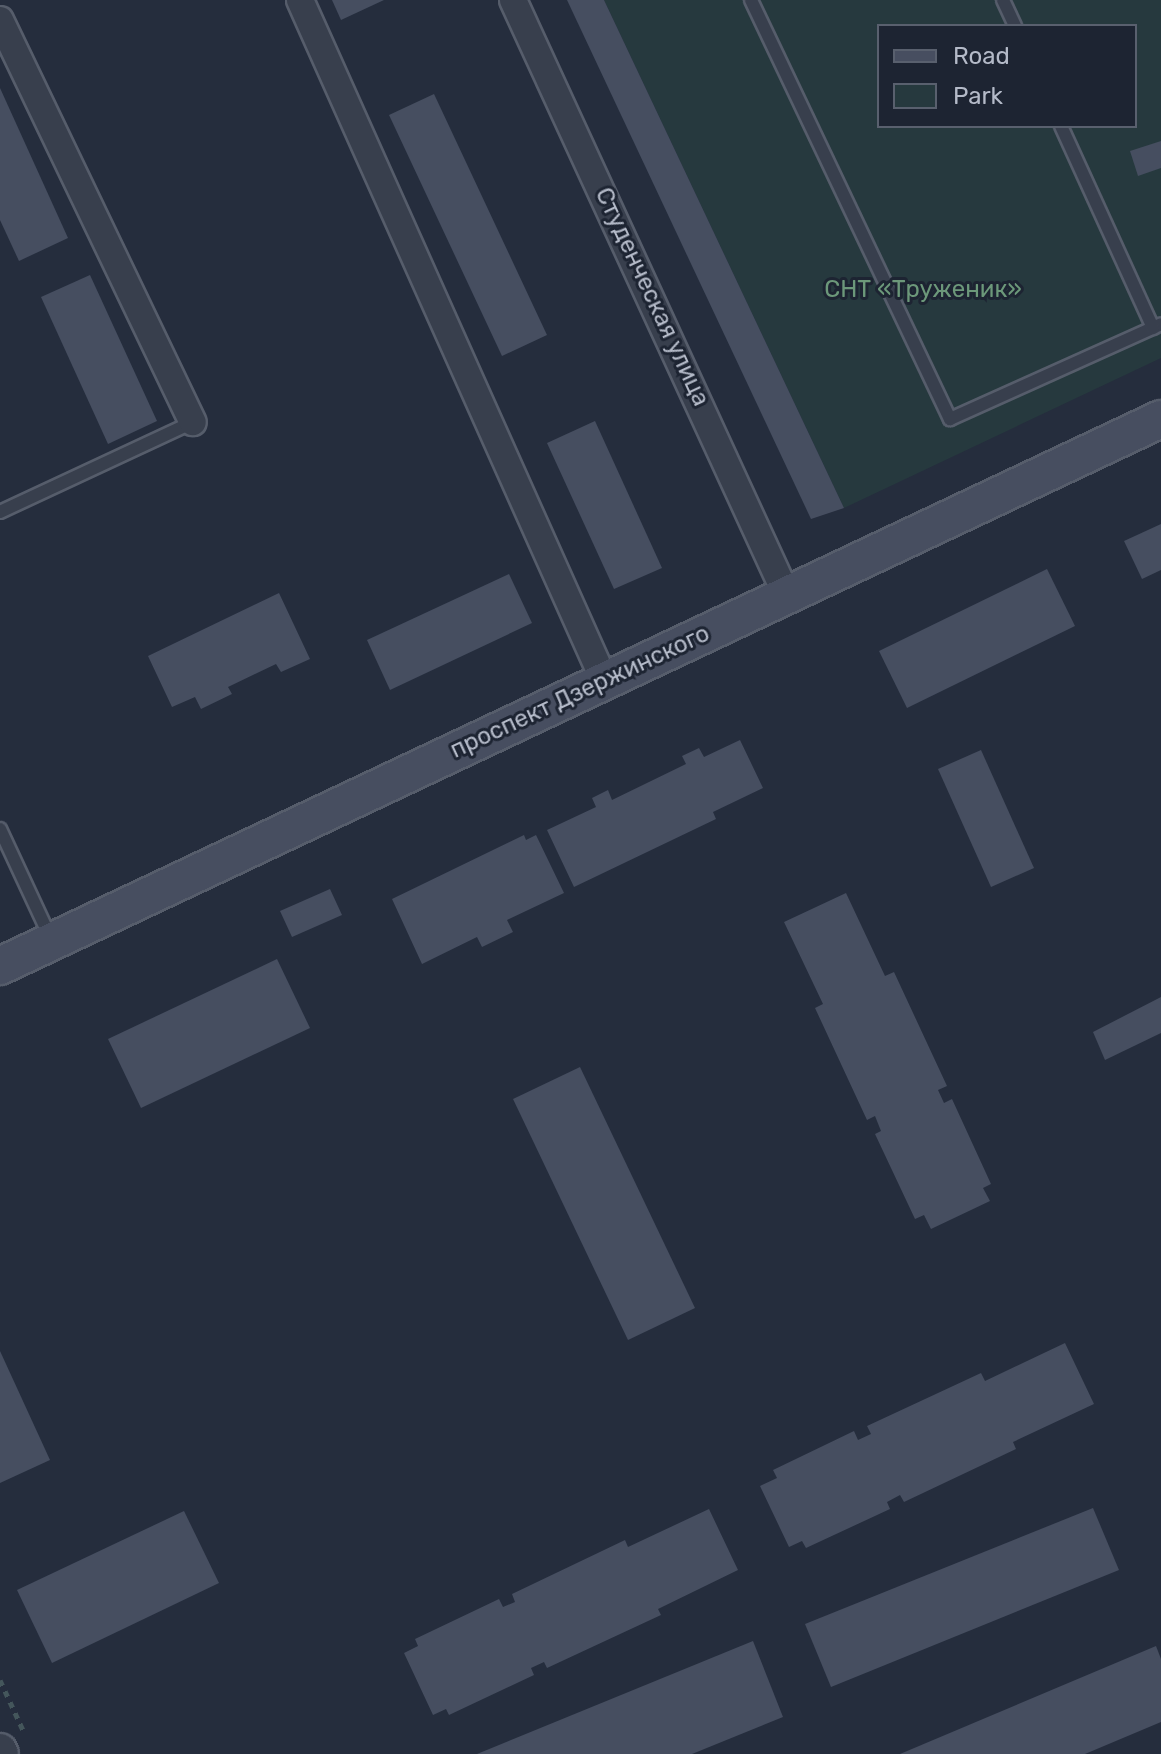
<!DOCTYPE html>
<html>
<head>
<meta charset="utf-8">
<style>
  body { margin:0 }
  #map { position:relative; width:1161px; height:1754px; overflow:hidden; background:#252d3d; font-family:Rubik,sans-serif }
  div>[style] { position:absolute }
  .green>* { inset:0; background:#26393e }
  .building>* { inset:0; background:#464e60 }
  .path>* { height:5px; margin-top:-2.5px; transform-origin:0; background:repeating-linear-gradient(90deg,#44565b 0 6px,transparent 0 12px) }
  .roads { filter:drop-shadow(2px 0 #565d6b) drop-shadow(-2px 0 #565d6b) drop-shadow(0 2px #565d6b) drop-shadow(0 -2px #565d6b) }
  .service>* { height:12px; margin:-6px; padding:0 6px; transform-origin:6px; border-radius:6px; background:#383f4d }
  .minor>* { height:26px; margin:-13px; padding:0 13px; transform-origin:13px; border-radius:13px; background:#383f4d }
  .tertiary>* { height:32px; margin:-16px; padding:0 16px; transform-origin:16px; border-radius:16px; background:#383f4d }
  .secondary>* { height:36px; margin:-18px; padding:0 18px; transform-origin:18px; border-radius:18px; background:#474e60 }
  span { translate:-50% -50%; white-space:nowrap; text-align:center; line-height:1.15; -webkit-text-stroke:6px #1d2432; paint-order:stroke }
  .park-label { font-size:24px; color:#6c987a }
  .street-label { font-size:24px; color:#b4bac8 }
  .legend { position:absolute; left:877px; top:24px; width:260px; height:104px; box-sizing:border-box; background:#1d2432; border:2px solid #59606e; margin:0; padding:10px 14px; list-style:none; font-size:24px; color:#b4bac8 }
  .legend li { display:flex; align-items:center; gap:16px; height:40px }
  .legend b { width:40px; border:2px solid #59606e }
</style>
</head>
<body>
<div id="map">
  <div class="green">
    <i style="clip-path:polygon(evenodd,604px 0,1161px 0,1161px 358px,844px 508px,604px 0,879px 26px,1135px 26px,1135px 126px,879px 126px,879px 26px)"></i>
  </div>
  <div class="building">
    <i style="clip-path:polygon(332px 0,384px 0,341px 20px)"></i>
    <i style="clip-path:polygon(567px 0,604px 0,844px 508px,811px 519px)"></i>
    <i style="clip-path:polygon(0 88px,68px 238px,19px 261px,0 220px)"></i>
    <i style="clip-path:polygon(434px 94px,547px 335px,502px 356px,389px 115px)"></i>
    <i style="clip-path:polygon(1161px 141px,1161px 168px,1138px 176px,1130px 151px)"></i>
    <i style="clip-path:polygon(90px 275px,157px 421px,108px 444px,41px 297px)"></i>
    <i style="clip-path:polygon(595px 421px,662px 568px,614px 589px,547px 443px)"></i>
    <i style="clip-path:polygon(1161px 524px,1161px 570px,1142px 579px,1124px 541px)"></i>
    <i style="clip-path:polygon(1047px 569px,1075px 626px,907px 708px,879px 651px)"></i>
    <i style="clip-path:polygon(509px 574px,532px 623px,390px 690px,367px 640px)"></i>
    <i style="clip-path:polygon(279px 593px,310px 659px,281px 672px,276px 664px,228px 687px,232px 694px,201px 709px,195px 697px,172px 707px,148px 656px)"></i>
    <i style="clip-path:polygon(740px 740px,763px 788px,713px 812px,716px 819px,574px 887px,547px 830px,596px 807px,592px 798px,608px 790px,612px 800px,686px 764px,682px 756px,699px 748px,704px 757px)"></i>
    <i style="clip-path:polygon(981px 750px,1034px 868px,991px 887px,938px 769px)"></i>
    <i style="clip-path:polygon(524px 835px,526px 840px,536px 835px,564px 893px,507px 920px,513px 932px,482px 947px,477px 937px,422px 964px,392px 899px)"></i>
    <i style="clip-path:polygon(330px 889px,342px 915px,292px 937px,280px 911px)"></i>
    <i style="clip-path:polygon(846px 893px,885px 976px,894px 972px,947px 1086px,938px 1090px,944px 1103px,952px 1099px,991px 1184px,983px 1188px,990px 1201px,931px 1229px,924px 1215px,915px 1219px,875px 1134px,881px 1131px,875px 1116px,867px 1120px,815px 1008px,823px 1004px,784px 922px)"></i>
    <i style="clip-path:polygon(277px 959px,310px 1028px,141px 1108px,108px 1039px)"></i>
    <i style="clip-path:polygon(1161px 997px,1161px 1033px,1105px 1060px,1093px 1032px)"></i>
    <i style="clip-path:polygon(580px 1067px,695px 1308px,628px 1340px,513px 1099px)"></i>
    <i style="clip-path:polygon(1065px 1343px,1094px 1404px,1013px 1442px,1016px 1449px,904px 1502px,900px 1495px,887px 1502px,890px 1509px,806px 1548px,802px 1541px,789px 1547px,760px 1486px,777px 1478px,773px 1470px,854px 1431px,858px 1440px,871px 1434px,867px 1426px,981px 1373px,985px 1381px)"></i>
    <i style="clip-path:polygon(0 1351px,50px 1460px,0 1483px)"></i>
    <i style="clip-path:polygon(1093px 1508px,1119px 1570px,831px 1687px,805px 1624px)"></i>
    <i style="clip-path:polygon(709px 1509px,738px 1570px,658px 1609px,661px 1615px,547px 1668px,544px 1662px,531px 1668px,534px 1675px,449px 1715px,446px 1709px,433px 1715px,404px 1653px,418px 1646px,415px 1639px,499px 1599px,503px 1607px,515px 1602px,512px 1594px,625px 1540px,628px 1547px)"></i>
    <i style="clip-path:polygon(184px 1511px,219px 1583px,52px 1663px,17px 1590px)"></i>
    <i style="clip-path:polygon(753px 1641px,783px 1717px,692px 1754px,477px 1754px)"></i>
    <i style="clip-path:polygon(1156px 1646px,1161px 1659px,1161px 1722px,1085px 1754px,900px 1754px)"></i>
  </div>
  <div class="path">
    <i style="left:0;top:1680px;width:55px;rotate:65.3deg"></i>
  </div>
  <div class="roads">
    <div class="service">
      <i style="left:751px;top:0;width:464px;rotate:64.6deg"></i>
      <i style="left:950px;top:419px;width:231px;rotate:-24.2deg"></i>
      <i style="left:1003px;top:0;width:29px;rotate:65deg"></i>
      <i style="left:1061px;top:126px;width:222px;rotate:65.5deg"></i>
      <i style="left:0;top:512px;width:213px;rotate:-25deg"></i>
      <i style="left:0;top:829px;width:121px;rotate:65.1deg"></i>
    </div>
    <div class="minor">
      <i style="left:300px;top:0;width:745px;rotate:65.91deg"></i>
      <i style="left:513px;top:0;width:656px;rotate:65.31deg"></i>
      <i style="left:0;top:20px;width:446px;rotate:64.4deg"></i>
    </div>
    <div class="tertiary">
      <i style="left:0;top:1750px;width:4px;rotate:63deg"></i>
    </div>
    <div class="secondary">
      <i style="left:0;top:966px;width:1283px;rotate:-25.23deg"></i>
    </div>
  </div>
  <div class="park-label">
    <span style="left:923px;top:290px">СНТ «Труженик»</span>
  </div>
  <div class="street-label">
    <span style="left:652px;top:297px;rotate:65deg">Студенческая улица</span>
    <span style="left:580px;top:692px;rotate:-25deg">проспект Дзержинского</span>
  </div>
  <ul class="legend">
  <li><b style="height:10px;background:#474e60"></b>Road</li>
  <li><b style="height:22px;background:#26393e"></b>Park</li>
  </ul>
</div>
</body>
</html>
